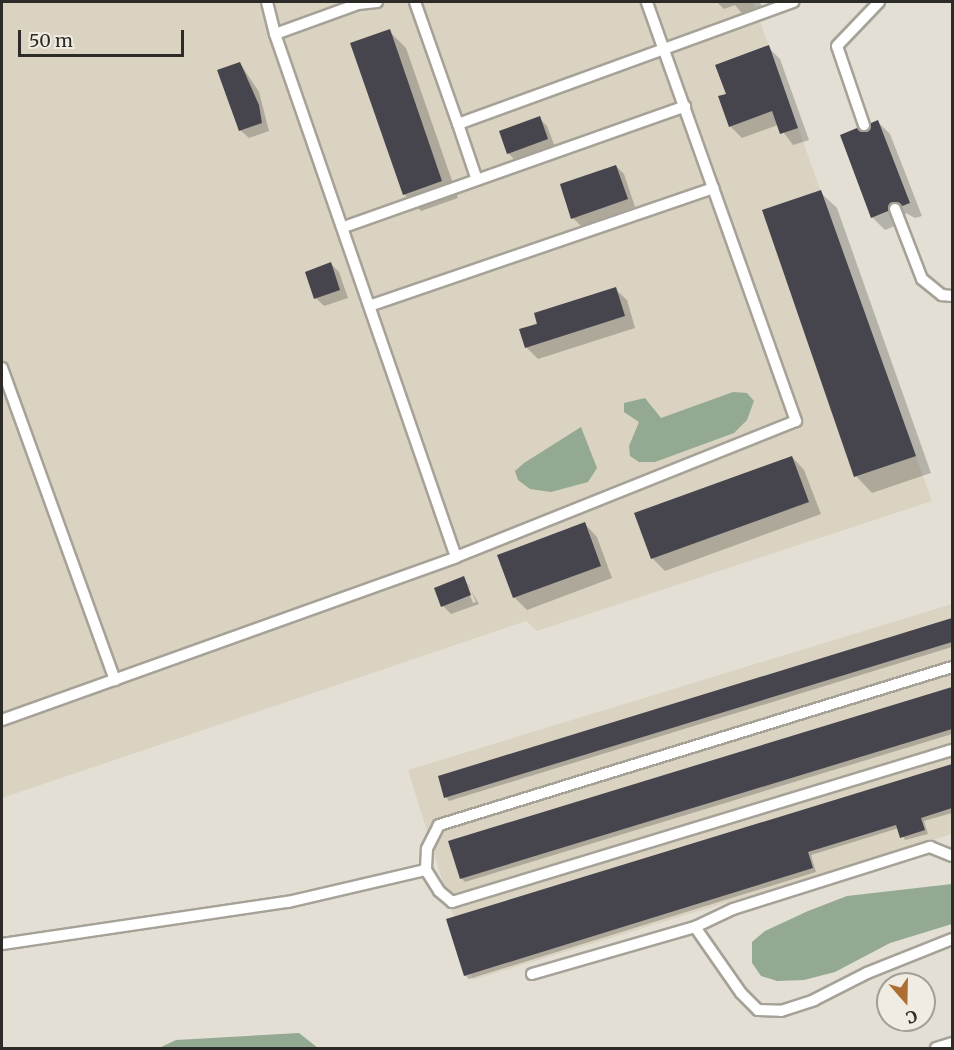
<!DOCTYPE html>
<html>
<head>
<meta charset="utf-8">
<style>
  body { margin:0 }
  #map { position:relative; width:954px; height:1050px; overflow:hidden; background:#e3dfd5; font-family:Merriweather,serif }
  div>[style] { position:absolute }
  .built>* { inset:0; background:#dad3c2 }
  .forest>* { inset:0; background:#93a992 }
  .shadow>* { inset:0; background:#0003 }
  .building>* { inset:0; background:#46444d }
  .roads { filter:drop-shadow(2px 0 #a6a298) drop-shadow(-2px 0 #a6a298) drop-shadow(0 2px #a6a298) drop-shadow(0 -2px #a6a298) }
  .lane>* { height:10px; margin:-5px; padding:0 5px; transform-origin:5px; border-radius:5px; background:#fff }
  span { translate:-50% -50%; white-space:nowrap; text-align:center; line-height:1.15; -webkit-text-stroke:6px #f1ece2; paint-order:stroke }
  .frame { position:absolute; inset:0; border:3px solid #2d2b27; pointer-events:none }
  .north { position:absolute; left:876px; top:972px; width:60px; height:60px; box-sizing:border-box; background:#f1ece2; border:2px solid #a39f97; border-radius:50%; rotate:160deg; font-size:16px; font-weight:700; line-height:24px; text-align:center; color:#2d2b27 }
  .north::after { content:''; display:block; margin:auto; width:21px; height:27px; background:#ac6e33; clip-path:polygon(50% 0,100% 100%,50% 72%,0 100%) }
  .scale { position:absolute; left:18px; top:30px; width:166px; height:27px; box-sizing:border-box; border:3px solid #2d2b27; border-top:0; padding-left:8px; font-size:18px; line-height:21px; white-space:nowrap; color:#2d2b27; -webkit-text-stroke:4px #f1ece2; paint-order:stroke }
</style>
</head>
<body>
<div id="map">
  <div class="built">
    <i style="clip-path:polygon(2px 2px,753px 2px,932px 501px,537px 631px,526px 621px,2px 798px)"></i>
    <i style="clip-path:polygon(952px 604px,952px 834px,473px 980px,408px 770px)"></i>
  </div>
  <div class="forest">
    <i style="clip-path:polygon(733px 392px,747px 393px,754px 401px,747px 420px,734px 433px,655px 462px,639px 462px,630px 456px,629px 446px,639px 422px,624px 412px,624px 403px,645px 398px,661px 418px)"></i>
    <i style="clip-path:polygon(581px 427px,597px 468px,588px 482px,551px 492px,530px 489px,518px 480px,515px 471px,524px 463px)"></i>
    <i style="clip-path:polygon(952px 884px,952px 924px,890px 943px,835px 972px,804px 980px,777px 981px,761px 976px,752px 963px,752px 942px,765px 931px,808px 911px,847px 896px)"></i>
    <i style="clip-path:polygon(299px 1033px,318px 1048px,159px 1048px,176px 1040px)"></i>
  </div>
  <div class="shadow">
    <i style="clip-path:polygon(717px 2px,760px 2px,765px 16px,749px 22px,735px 5px,724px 9px)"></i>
    <i style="clip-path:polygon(389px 31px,406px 48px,458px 198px,421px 211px,404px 194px)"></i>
    <i style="clip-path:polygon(768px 47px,780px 59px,809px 140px,793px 145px,778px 125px,742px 138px,730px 126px,728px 95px)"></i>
    <i style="clip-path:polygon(240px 63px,259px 92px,269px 131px,249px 138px,240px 130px)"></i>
    <i style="clip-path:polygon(539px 118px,547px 126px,555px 147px,516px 161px,508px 153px)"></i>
    <i style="clip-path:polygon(878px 122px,890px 134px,922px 216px,915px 218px,906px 213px,900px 224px,885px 230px,872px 217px,868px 134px)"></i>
    <i style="clip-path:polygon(616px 166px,624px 174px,635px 207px,581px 226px,573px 218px)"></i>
    <i style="clip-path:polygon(820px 192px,837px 208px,931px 473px,872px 493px,856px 476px)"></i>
    <i style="clip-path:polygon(331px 264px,339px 272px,348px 298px,324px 306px,316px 298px)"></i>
    <i style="clip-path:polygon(615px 289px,627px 300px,635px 328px,538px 359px,527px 348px,521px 330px)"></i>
    <i style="clip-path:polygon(792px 457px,804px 470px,821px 514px,665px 571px,653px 559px,636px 514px)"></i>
    <i style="clip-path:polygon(585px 524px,597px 537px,612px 578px,527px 610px,514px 597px)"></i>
    <i style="clip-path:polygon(evenodd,464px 578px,479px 604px,451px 614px,443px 606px,464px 578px,466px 585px,469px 585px,476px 602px,473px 603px,466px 585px)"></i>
    <i style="clip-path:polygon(952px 620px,952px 647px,449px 801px,446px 797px,440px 777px)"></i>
    <i style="clip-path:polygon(952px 689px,952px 734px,465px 882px,461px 878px,450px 842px)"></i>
    <i style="clip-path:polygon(952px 766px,952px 813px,924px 821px,928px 834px,905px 840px,899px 828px,811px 855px,816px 872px,469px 979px,465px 975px,448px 920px)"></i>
  </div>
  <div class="building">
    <i style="clip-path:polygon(390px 29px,442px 181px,403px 195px,350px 43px)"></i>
    <i style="clip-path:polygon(769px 45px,798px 128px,780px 134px,772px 111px,729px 127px,718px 96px,726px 94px,715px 65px)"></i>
    <i style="clip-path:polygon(240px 62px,259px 105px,262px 123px,239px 131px,217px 70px)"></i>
    <i style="clip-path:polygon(540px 116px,548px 139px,507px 154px,499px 131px)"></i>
    <i style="clip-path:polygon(878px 120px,910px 203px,902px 206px,893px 202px,888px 211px,871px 218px,840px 135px,857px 128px,867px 132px,871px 123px)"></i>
    <i style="clip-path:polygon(616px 165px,628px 199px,571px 219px,560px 184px)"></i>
    <i style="clip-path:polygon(821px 190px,916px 456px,854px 477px,762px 210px)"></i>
    <i style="clip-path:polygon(331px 262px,340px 290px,314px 299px,305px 272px)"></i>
    <i style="clip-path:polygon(616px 287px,625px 316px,525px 348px,519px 329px,537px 324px,534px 313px)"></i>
    <i style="clip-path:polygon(792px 456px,809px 502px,651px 559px,634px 513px)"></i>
    <i style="clip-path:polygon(585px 522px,601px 566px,513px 598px,497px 555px)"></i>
    <i style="clip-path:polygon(464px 576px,471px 595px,441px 607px,434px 588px)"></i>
    <i style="clip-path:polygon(952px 618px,952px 642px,444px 798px,438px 776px)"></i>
    <i style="clip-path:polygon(952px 687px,952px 729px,460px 879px,448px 841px)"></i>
    <i style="clip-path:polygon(952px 764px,952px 808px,921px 818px,925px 830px,900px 838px,896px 825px,808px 852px,813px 868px,464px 976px,446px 919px)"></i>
  </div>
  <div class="roads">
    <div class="lane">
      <i style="left:267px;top:2px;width:33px;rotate:76deg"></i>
      <i style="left:377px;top:2px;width:19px;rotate:174deg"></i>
      <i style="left:358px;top:4px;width:88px;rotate:160.1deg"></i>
      <i style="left:275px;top:34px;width:553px;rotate:70.91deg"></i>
      <i style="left:415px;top:2px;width:129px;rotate:70.6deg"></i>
      <i style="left:458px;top:124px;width:357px;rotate:-20deg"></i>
      <i style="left:458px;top:124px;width:59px;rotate:71.3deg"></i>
      <i style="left:864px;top:125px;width:83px;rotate:-108.9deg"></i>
      <i style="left:837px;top:46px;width:61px;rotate:-46.3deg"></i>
      <i style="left:895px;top:209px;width:75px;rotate:68.9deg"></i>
      <i style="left:922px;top:279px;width:26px;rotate:39deg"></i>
      <i style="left:942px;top:295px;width:10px;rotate:6deg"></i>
      <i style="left:344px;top:227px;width:362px;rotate:-19.5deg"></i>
      <i style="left:372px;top:305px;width:361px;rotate:-18.9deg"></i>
      <i style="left:2px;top:368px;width:332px;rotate:70.1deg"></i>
      <i style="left:952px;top:667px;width:537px;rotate:162.88deg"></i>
      <i style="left:439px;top:825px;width:27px;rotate:117deg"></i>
      <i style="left:427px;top:849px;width:21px;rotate:93deg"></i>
      <i style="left:426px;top:870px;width:25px;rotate:58deg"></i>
      <i style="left:439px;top:891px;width:17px;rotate:40deg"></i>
      <i style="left:452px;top:902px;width:523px;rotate:-16.91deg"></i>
      <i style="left:2px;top:720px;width:482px;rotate:-19.7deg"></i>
      <i style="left:456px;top:557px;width:366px;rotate:-21.8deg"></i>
      <i style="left:796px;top:421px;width:445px;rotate:-109.6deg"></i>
      <i style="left:695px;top:927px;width:80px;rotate:55.1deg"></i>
      <i style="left:741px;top:993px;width:24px;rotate:45deg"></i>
      <i style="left:758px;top:1010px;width:23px;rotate:2deg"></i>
      <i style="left:781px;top:1011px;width:35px;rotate:-18deg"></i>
      <i style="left:814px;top:1000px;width:59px;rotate:-27deg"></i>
      <i style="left:867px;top:973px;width:92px;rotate:-21.8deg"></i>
      <i style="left:2px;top:944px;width:289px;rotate:-8.4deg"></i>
      <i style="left:288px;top:902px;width:142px;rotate:-13.1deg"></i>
      <i style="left:532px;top:974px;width:170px;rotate:-16.1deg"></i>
      <i style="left:695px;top:927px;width:42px;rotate:-25.3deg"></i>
      <i style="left:733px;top:909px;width:207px;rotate:-17.5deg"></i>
      <i style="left:930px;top:847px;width:24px;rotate:22deg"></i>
      <i style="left:936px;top:1048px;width:17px;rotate:-17deg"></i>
    </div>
  </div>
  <div class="frame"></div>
  <div class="north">С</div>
  <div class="scale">50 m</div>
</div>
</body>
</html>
